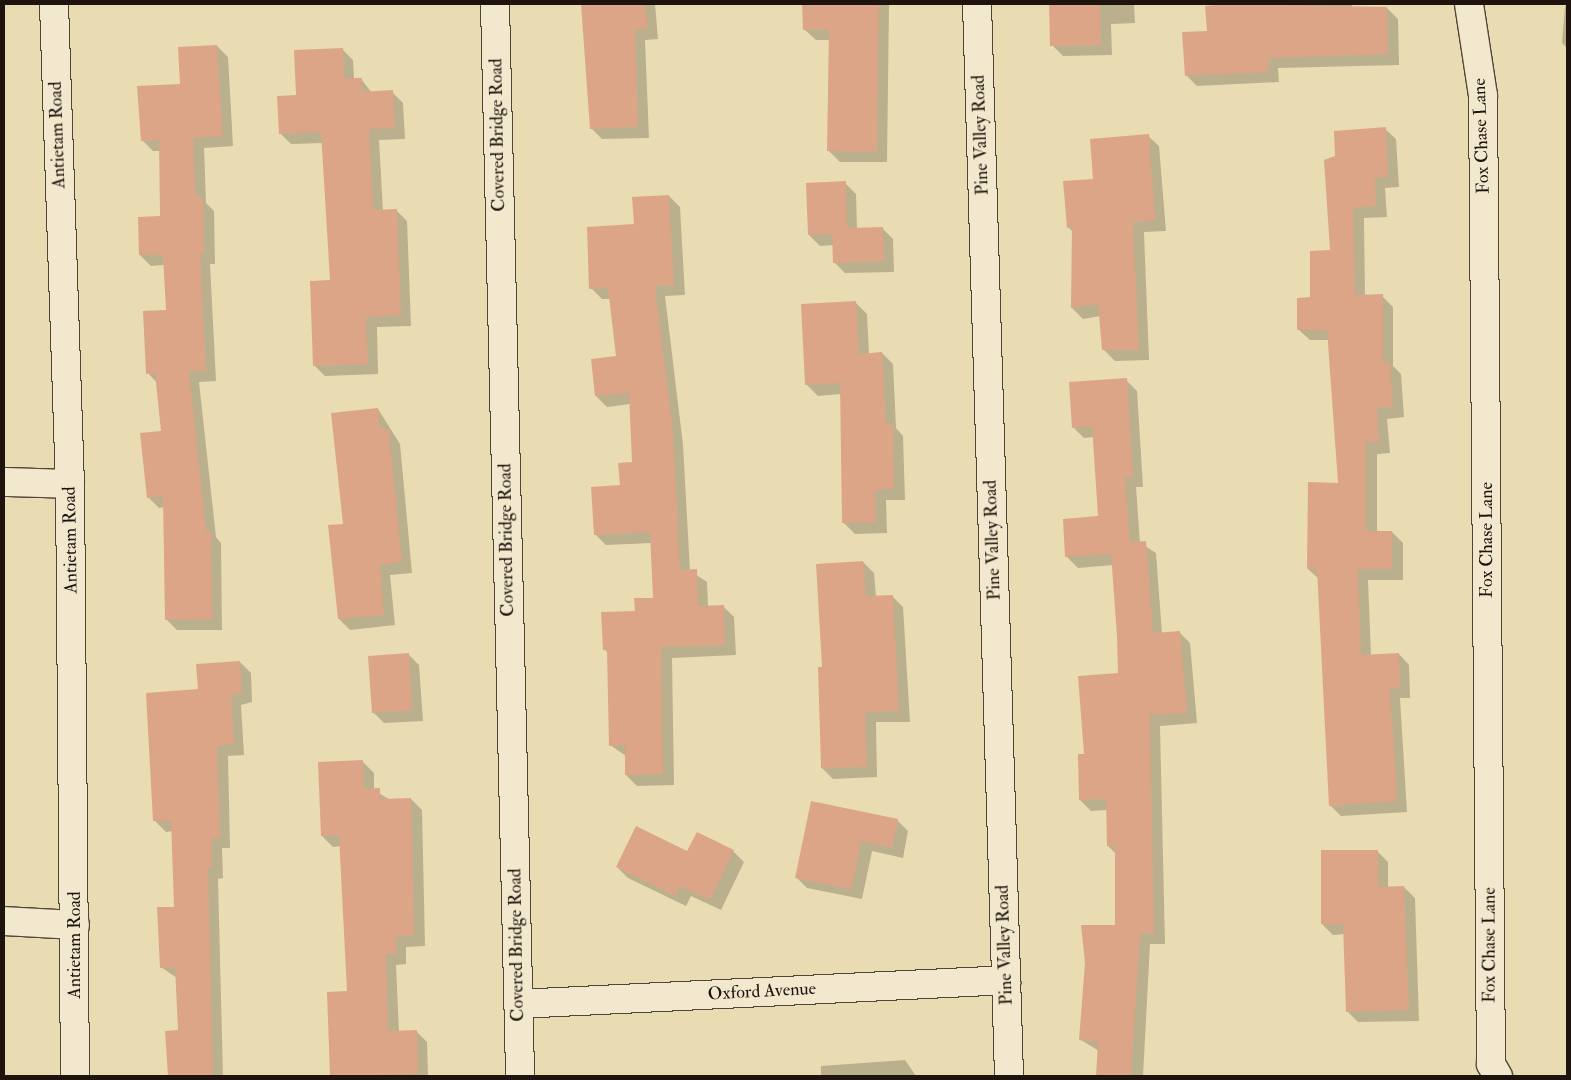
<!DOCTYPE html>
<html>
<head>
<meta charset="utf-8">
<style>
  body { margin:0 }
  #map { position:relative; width:1571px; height:1080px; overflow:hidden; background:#e9dcb2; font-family:"IM FELL Double Pica",serif }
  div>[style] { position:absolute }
  .shadow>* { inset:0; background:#0003 }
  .building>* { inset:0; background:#dda588 }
  .roads { filter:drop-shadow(1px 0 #524536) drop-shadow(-1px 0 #524536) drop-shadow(0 1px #524536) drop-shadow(0 -1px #524536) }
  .minor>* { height:28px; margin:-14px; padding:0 14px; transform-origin:14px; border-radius:14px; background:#f1e8cd }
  span { translate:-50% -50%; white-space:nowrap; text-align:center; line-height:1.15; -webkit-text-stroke:5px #f1e8cd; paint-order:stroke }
  .street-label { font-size:18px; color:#1f130d }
  .frame { position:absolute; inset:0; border:5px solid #1f130d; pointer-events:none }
</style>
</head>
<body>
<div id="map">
  <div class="shadow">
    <i style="clip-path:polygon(582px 4px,655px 4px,658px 39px,645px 40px,649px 138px,602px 139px,591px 128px)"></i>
    <i style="clip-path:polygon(803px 4px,889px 4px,887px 162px,840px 162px,829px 151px,830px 40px,816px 40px,805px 30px)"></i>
    <i style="clip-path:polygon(1050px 4px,1134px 4px,1135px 23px,1111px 24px,1112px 55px,1063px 56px,1052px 45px)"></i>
    <i style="clip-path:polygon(1227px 4px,1352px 4px,1352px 9px,1387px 8px,1398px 19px,1399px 65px,1278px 68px,1279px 82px,1197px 86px,1186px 75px)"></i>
    <i style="clip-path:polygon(1565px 6px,1567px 6px,1567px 48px,1562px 43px)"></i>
    <i style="clip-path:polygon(217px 46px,228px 57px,233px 146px,204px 148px,206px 203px,214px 211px,215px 264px,210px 264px,216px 381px,199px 382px,216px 537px,221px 543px,222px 630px,177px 630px,166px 619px,165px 507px,159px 508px,148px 497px,162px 432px,157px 383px,148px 373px,167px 311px,164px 265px,151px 266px,140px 255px,161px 218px,161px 151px,153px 151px,142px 140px,181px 85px)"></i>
    <i style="clip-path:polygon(342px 49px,353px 60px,354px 79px,361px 79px,372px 93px,392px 92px,403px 103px,405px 139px,379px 140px,383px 211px,396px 210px,407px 221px,411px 326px,377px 327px,378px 374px,325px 376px,314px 365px,331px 282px,323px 143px,291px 144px,280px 133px,297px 96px)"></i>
    <i style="clip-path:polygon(1385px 129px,1396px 139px,1399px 187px,1385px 188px,1387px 217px,1364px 218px,1365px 296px,1382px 296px,1393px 307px,1393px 366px,1401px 374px,1404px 417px,1387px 419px,1390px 453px,1377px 454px,1377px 532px,1392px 532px,1403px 543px,1403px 580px,1368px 580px,1371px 655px,1399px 654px,1409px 665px,1410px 698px,1400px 698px,1407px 812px,1341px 816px,1330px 805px,1319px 579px,1308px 569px,1339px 484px,1329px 340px,1310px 340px,1299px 330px)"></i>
    <i style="clip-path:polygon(1148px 136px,1159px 146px,1166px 231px,1144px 232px,1149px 360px,1115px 361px,1104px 350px,1100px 316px,1083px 319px,1072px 308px,1073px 232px,1068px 227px,1095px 180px)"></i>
    <i style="clip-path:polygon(845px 183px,856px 194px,857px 229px,882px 228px,893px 239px,894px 272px,845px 273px,834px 262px,834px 245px,820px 246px,809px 235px)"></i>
    <i style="clip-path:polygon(669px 196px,680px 207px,685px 295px,665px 296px,683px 445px,690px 571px,707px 582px,708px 607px,723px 606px,734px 617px,736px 655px,672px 658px,674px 785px,637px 786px,626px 775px,626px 756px,610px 745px,609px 654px,604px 649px,636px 612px,654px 599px,651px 543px,606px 545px,595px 534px,633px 463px,630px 404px,607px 407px,596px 396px,617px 357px,611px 299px,602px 299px,591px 288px,635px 226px)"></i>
    <i style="clip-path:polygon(1566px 288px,1567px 288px,1567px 336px)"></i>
    <i style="clip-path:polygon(856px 303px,867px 314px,869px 354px,882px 353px,893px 364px,896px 428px,903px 436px,905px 500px,886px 500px,887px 533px,855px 534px,844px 523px,841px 394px,818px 396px,807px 385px)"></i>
    <i style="clip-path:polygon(1126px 380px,1137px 391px,1143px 487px,1136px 487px,1140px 543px,1156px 553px,1162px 634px,1179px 632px,1190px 643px,1197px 723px,1160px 726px,1165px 944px,1150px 944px,1143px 1076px,1098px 1076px,1099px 1051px,1081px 1040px,1116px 926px,1116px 854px,1108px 846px,1107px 810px,1091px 811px,1080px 800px,1086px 755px,1119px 674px,1118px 636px,1113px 565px,1078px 568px,1067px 557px,1099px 518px,1094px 437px,1084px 438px,1073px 427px)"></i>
    <i style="clip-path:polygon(378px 409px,400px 444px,412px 573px,390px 575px,395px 625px,350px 630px,339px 619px,345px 525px)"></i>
    <i style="clip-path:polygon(863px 562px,874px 573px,876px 597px,892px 596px,903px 607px,910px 722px,876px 722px,877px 777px,833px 779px,822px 768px,824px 669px)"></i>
    <i style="clip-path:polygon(408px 654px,419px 665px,423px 721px,384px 723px,373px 712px)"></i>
    <i style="clip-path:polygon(240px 662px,251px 673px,252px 702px,241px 705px,244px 755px,228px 756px,230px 848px,222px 848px,223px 878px,218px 879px,223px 1076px,169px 1076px,166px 1032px,179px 1031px,177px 978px,161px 967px,175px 908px,173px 831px,166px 832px,155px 821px,199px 691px)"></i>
    <i style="clip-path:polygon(363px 762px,374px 773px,374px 790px,390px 800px,411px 799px,422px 810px,425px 946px,406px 947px,406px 964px,396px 965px,399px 1032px,416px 1031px,427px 1042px,428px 1076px,331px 1076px,348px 992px,341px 846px,333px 847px,322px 836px)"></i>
    <i style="clip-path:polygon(897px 820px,908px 831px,903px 858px,872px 851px,862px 899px,807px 888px,796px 877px)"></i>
    <i style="clip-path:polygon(733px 851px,744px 862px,721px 910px,691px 896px,686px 906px,628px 878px,617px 867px,688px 852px)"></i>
    <i style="clip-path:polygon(1377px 851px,1388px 862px,1388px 888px,1404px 887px,1415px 898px,1419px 1021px,1358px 1022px,1347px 1011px,1344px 934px,1333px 935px,1322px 924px)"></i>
    <i style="clip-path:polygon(4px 1039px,5px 1076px,4px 1076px)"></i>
    <i style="clip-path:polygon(905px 1060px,916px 1076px,821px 1076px,821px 1066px)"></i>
    <i style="clip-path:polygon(698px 1075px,700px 1076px,646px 1076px)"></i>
  </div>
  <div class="building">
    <i style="clip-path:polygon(581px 4px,645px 4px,648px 28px,635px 30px,638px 127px,590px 129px)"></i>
    <i style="clip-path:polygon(802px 4px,879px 4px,877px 152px,827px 151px,829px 29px,803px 30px)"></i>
    <i style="clip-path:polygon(1049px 4px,1100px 4px,1101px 45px,1050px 46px)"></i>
    <i style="clip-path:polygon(1226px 4px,1387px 7px,1388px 54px,1268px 58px,1269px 72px,1185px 76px,1182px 32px,1207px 31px,1205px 6px)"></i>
    <i style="clip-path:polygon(217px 45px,223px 136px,193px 138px,195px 195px,203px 199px,204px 254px,200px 254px,206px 371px,189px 371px,206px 531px,211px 531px,212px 619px,165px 620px,163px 496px,147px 498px,140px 433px,161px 431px,155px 373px,146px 374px,143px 311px,166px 310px,163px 255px,139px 255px,138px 217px,160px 216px,159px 140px,141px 141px,137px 86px,180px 84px,178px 47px)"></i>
    <i style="clip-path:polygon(343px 48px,344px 78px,362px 78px,362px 92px,393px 90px,395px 128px,369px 129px,373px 210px,397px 209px,401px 315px,366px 317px,368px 364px,313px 366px,310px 281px,330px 280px,321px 132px,279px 134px,277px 96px,296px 95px,294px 50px)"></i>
    <i style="clip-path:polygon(1386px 127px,1388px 177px,1375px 178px,1376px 206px,1353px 208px,1355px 295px,1383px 294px,1383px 362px,1390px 361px,1393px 407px,1377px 408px,1379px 442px,1366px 443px,1366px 531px,1392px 531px,1392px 569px,1358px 569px,1361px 655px,1399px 653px,1400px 687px,1390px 688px,1397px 801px,1329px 806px,1317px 569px,1307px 569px,1308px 482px,1338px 483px,1327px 330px,1297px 330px,1297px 298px,1310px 297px,1310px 251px,1330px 250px,1324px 160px,1335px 156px,1334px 131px)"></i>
    <i style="clip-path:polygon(1149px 134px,1155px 220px,1133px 222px,1139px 350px,1102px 350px,1098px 304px,1071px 308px,1072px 227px,1067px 228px,1063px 181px,1093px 179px,1090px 139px)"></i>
    <i style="clip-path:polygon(846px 181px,847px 228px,883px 227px,884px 261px,833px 263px,832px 234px,808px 235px,806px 183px)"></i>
    <i style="clip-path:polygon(669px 195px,674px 285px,655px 286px,673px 433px,680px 570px,697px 569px,698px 606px,724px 605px,725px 645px,661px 647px,663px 774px,625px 775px,625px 745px,609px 746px,607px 650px,603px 650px,601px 612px,635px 611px,634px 598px,653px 598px,650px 532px,594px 535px,591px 487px,620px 485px,618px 463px,632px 462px,629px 393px,595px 396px,591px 359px,616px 356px,608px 288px,589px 289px,587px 227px,634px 224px,632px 197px)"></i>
    <i style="clip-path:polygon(856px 301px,859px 354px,882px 352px,886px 424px,893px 424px,894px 489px,875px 490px,876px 522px,842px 523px,840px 383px,805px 385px,801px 304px)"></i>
    <i style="clip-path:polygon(1127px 378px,1133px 476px,1125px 477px,1130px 542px,1146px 541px,1153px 633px,1180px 631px,1187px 713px,1150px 715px,1154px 933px,1140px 934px,1131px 1076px,1096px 1076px,1098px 1042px,1079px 1040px,1085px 963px,1081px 925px,1115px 925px,1115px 846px,1107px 846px,1106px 799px,1079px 800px,1078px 754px,1084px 754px,1078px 676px,1118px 673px,1117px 636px,1111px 554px,1065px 557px,1063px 519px,1098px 516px,1092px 426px,1072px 428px,1069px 382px)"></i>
    <i style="clip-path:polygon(378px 408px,380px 427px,389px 431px,402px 562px,380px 565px,384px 615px,338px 619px,328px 525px,343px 524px,331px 413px)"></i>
    <i style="clip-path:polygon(863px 561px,866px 596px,893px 595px,899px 711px,865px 712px,867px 767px,821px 768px,818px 667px,822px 667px,816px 564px)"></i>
    <i style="clip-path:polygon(409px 653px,412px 710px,372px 713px,368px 656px)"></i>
    <i style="clip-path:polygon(240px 661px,242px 691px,231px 695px,234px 744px,217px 746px,220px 838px,212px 838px,212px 868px,208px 868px,213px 1076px,168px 1076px,165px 1031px,178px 1030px,175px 967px,160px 968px,157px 907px,174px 907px,171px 821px,153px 821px,146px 693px,198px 689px,196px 664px)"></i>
    <i style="clip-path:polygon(363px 760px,364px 789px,380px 788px,380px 799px,411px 798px,414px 935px,396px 936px,396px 954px,386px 954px,388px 1031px,417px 1030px,418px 1074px,330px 1076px,327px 992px,347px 991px,339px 836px,321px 836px,318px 762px)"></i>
    <i style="clip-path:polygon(811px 801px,898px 819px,892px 848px,861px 841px,851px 889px,795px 878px)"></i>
    <i style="clip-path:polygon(636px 826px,687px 851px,697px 832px,734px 850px,710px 900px,680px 886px,675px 896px,616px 867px)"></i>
    <i style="clip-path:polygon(1321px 850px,1378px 850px,1378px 887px,1404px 886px,1409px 1010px,1346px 1012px,1343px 924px,1321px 924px)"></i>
  </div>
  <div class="roads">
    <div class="minor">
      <i style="left:54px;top:4px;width:480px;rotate:88.1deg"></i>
      <i style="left:70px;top:484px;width:592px;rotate:89.52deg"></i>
      <i style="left:495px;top:4px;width:1072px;rotate:88.66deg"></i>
      <i style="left:977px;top:4px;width:1072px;rotate:88.29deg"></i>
      <i style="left:1469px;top:4px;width:92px;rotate:81.3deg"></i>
      <i style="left:1483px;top:95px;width:969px;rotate:89.53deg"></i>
      <i style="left:1491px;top:1064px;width:14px;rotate:60deg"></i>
      <i style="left:4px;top:482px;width:66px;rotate:1.7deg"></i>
      <i style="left:4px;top:921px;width:71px;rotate:3.2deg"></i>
      <i style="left:518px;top:1004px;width:489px;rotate:-2.8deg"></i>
    </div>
  </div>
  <div class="street-label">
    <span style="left:58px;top:135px;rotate:-92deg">Antietam Road</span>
    <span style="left:498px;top:135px;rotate:-91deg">Covered Bridge Road</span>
    <span style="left:981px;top:135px;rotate:-92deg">Pine Valley Road</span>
    <span style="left:1482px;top:136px;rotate:-92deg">Fox Chase Lane</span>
    <span style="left:71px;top:540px;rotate:-91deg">Antietam Road</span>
    <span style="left:507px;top:540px;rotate:-91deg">Covered Bridge Road</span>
    <span style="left:993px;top:540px;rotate:-92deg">Pine Valley Road</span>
    <span style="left:1487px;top:540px;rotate:-90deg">Fox Chase Lane</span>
    <span style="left:75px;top:945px;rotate:-90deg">Antietam Road</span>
    <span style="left:517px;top:945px;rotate:-91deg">Covered Bridge Road</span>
    <span style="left:1005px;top:945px;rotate:-92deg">Pine Valley Road</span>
    <span style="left:1490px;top:945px;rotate:-90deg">Fox Chase Lane</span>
    <span style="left:762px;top:992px;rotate:-3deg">Oxford Avenue</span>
  </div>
  <div class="frame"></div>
</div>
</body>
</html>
